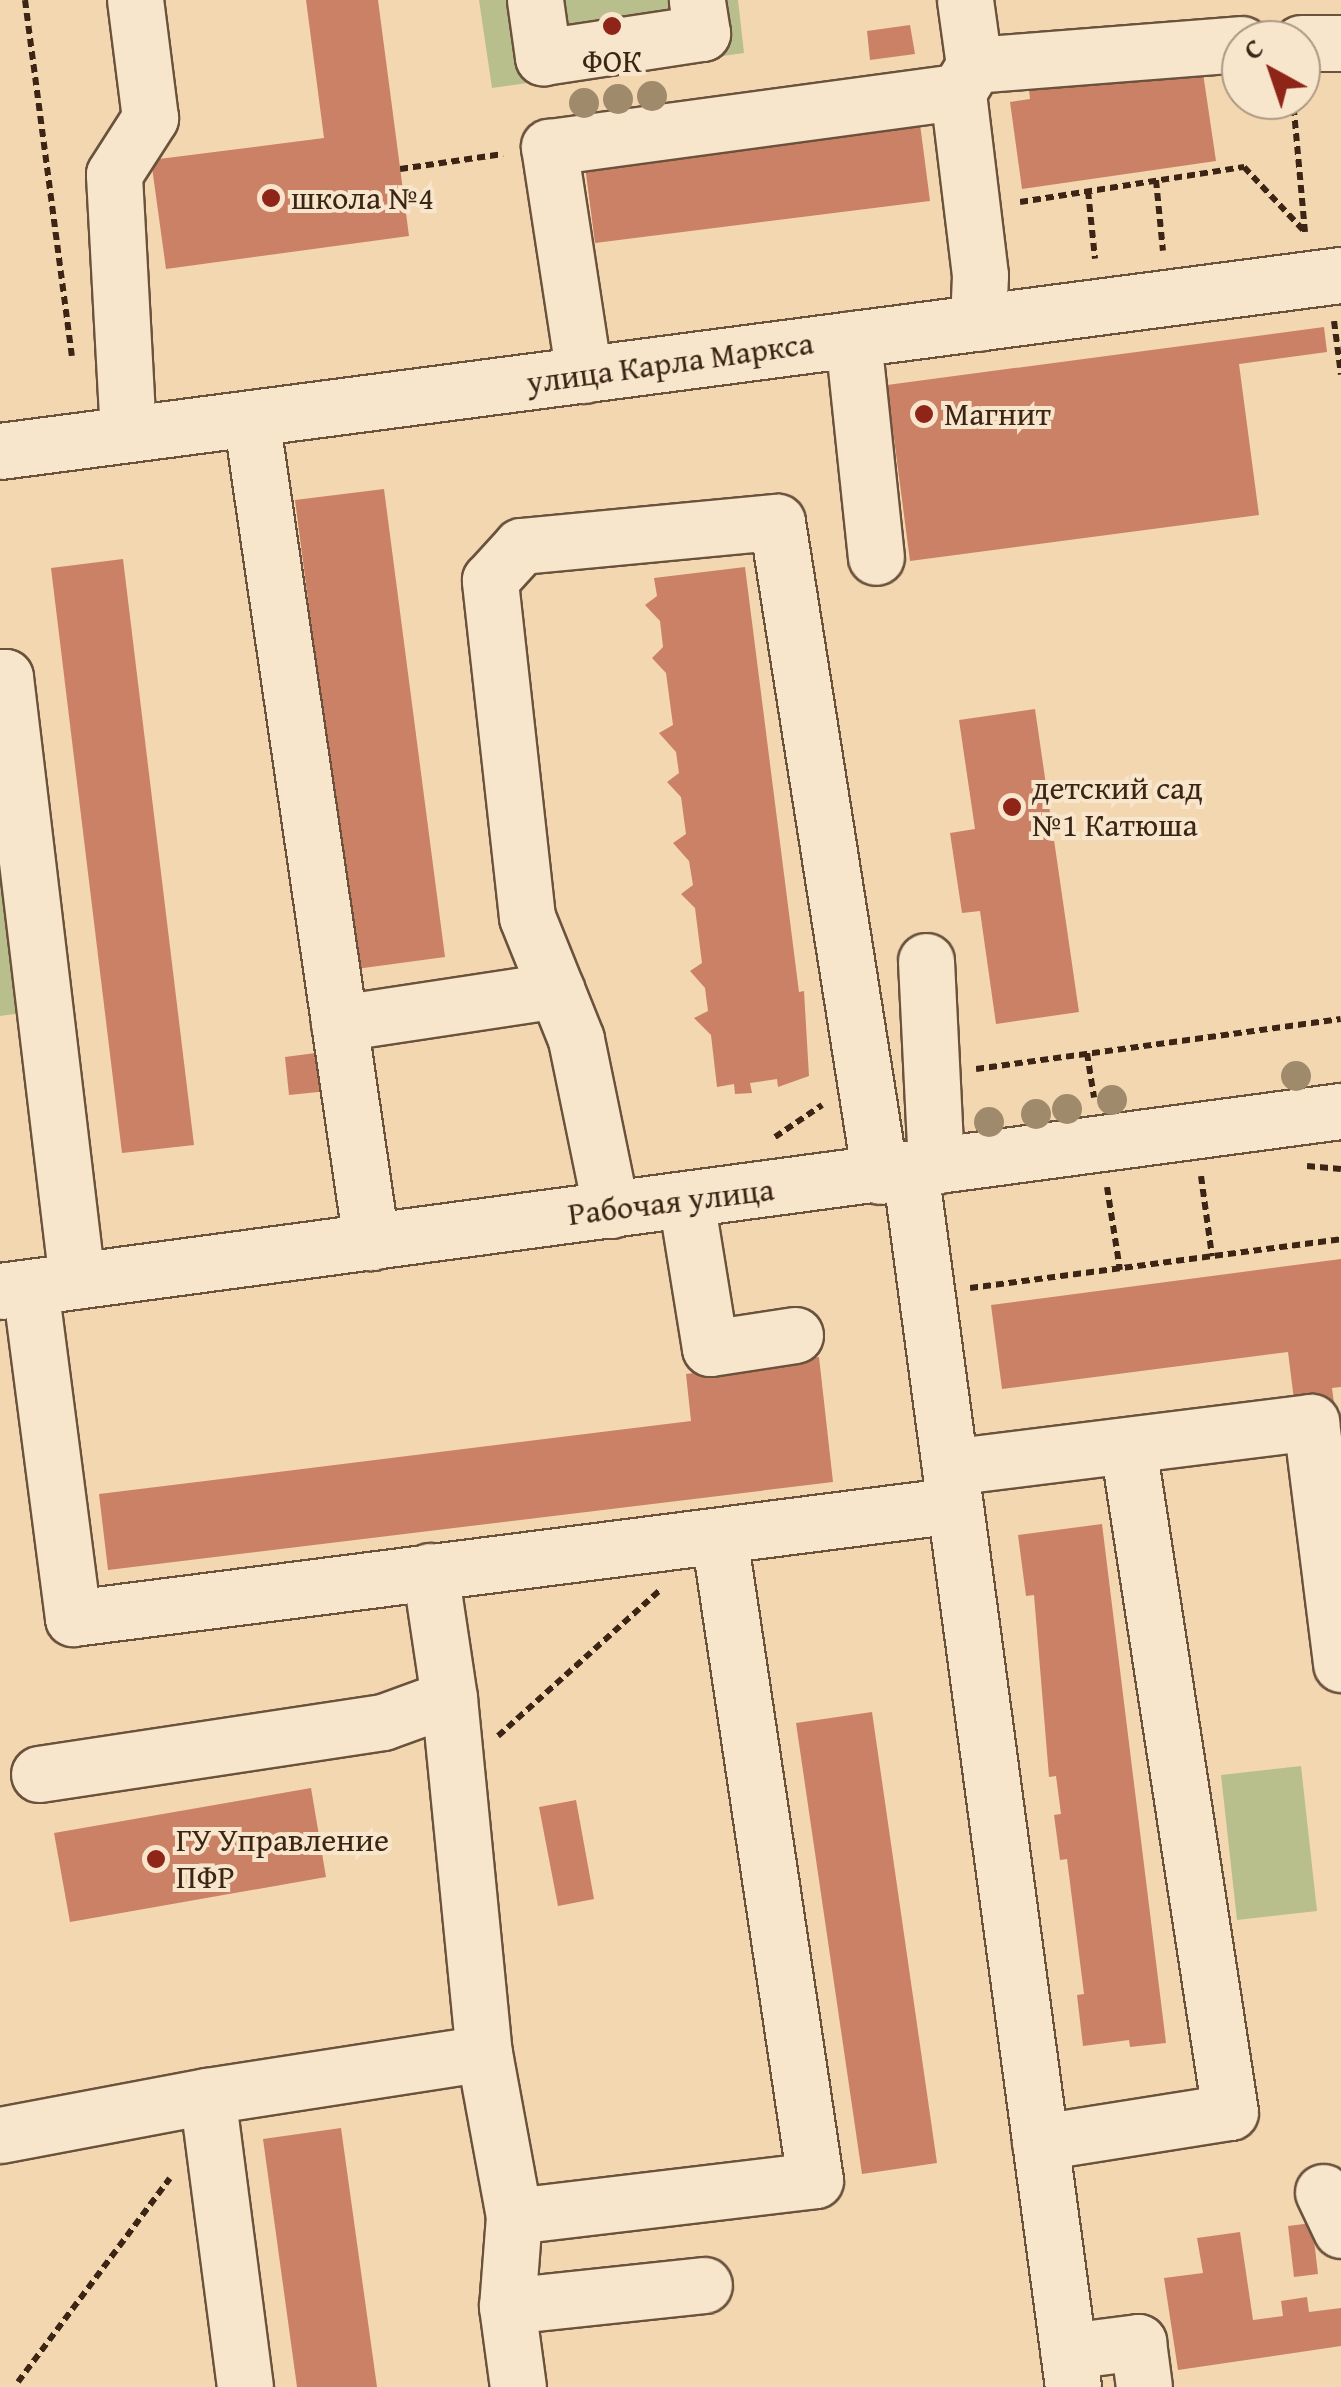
<!DOCTYPE html>
<html>
<head>
<meta charset="utf-8">
<style>
  body { margin:0 }
  #map { position:relative; width:1341px; height:2387px; overflow:hidden; background:#f3d7b1; font-family:"Gentium Book Plus",serif }
  div>[style] { position:absolute }
  .green>* { inset:0; background:#b9be8d }
  .building>* { inset:0; background:#cb8165 }
  .path>* { height:6px; margin-top:-3px; transform-origin:0; background:repeating-linear-gradient(90deg,#3d2515 0 8px,transparent 0 13px) }
  .roads { filter:drop-shadow(2px 0 #6a523c) drop-shadow(-2px 0 #6a523c) drop-shadow(0 2px #6a523c) drop-shadow(0 -2px #6a523c) }
  .minor>* { height:55px; margin:-27.5px; padding:0 27.5px; transform-origin:27.5px; border-radius:27.5px; background:#f7e5cc }
  .trees>* { width:30px; height:30px; margin:-15px; border-radius:50%; background:#a08a6c }
  .dots>* { width:28px; height:28px; translate:-50% -50%; box-sizing:border-box; border:5px solid #f7e5cc; border-radius:50% }
  span { translate:-50% -50%; white-space:nowrap; text-align:center; line-height:1.15; -webkit-text-stroke:8px #f7e5cc; paint-order:stroke }
  .poi-label { font-size:32px; color:#3d2515 }
  .left { translate:0 -50%; text-align:left }
  .street-label { font-size:32px; color:#3d2515 }
  .north { position:absolute; left:1221px; top:20px; width:100px; height:100px; box-sizing:border-box; background:#f7e5cc; border:2px solid #ad9883; border-radius:50%; rotate:320deg; font-size:28px; font-weight:700; line-height:40px; text-align:center; color:#3d2515 }
  .north::after { content:''; display:block; margin:auto; width:35px; height:45px; background:#8f2418; clip-path:polygon(50% 0,100% 100%,50% 72%,0 100%) }
</style>
</head>
<body>
<div id="map">
  <div class="green">
    <i style="clip-path:polygon(479px 0,738px 0,744px 53px,492px 88px)"></i>
    <i style="clip-path:polygon(0 859px,36px 1011px,0 1016px)"></i>
    <i style="clip-path:polygon(1301px 1766px,1317px 1911px,1237px 1920px,1221px 1775px)"></i>
  </div>
  <div class="building">
    <i style="clip-path:polygon(306px 0,378px 0,409px 236px,166px 269px,151px 160px,324px 138px)"></i>
    <i style="clip-path:polygon(910px 25px,915px 54px,870px 60px,867px 31px)"></i>
    <i style="clip-path:polygon(1174px 59px,1177px 78px,1203px 73px,1216px 161px,1022px 189px,1010px 102px,1030px 99px,1028px 81px)"></i>
    <i style="clip-path:polygon(920px 124px,930px 201px,595px 243px,585px 166px)"></i>
    <i style="clip-path:polygon(1324px 327px,1327px 352px,1239px 364px,1259px 515px,910px 561px,887px 385px)"></i>
    <i style="clip-path:polygon(384px 489px,445px 957px,356px 969px,295px 500px)"></i>
    <i style="clip-path:polygon(123px 559px,194px 1145px,122px 1153px,51px 568px)"></i>
    <i style="clip-path:polygon(745px 567px,799px 992px,804px 991px,809px 1076px,778px 1087px,777px 1079px,750px 1083px,752px 1093px,735px 1094px,734px 1084px,717px 1087px,711px 1035px,694px 1018px,708px 1011px,705px 988px,690px 971px,702px 963px,695px 908px,681px 894px,693px 885px,689px 861px,673px 843px,686px 834px,681px 797px,667px 782px,679px 773px,676px 752px,659px 733px,673px 725px,666px 673px,652px 658px,663px 647px,660px 621px,645px 605px,657px 596px,654px 578px)"></i>
    <i style="clip-path:polygon(1035px 709px,1079px 1012px,996px 1024px,980px 911px,962px 913px,950px 833px,975px 829px,959px 720px)"></i>
    <i style="clip-path:polygon(323px 1052px,328px 1091px,289px 1095px,285px 1057px)"></i>
    <i style="clip-path:polygon(1341px 1259px,1341px 1387px,1332px 1388px,1334px 1403px,1295px 1408px,1288px 1352px,1002px 1389px,991px 1305px)"></i>
    <i style="clip-path:polygon(819px 1357px,833px 1482px,108px 1570px,99px 1494px,691px 1421px,686px 1374px)"></i>
    <i style="clip-path:polygon(1102px 1524px,1166px 2043px,1130px 2047px,1129px 2040px,1083px 2046px,1077px 1995px,1084px 1994px,1067px 1859px,1060px 1860px,1054px 1815px,1061px 1814px,1056px 1776px,1049px 1777px,1034px 1595px,1026px 1596px,1018px 1535px)"></i>
    <i style="clip-path:polygon(872px 1712px,937px 2163px,862px 2174px,796px 1723px)"></i>
    <i style="clip-path:polygon(311px 1788px,326px 1877px,70px 1922px,54px 1833px)"></i>
    <i style="clip-path:polygon(576px 1800px,594px 1899px,558px 1906px,539px 1807px)"></i>
    <i style="clip-path:polygon(341px 2128px,377px 2387px,297px 2387px,263px 2139px)"></i>
    <i style="clip-path:polygon(1312px 2223px,1318px 2274px,1294px 2277px,1288px 2226px)"></i>
    <i style="clip-path:polygon(1240px 2232px,1253px 2320px,1283px 2316px,1281px 2301px,1307px 2297px,1309px 2312px,1341px 2308px,1341px 2346px,1178px 2370px,1164px 2278px,1203px 2273px,1197px 2238px)"></i>
  </div>
  <div class="path">
    <i style="left:25px;top:0;width:359px;rotate:82.5deg"></i>
    <i style="left:400px;top:169px;width:104px;rotate:-8.3deg"></i>
    <i style="left:1156px;top:180px;width:71px;rotate:84.4deg"></i>
    <i style="left:1088px;top:191px;width:68px;rotate:84.1deg"></i>
    <i style="left:1020px;top:202px;width:227px;rotate:-8.9deg"></i>
    <i style="left:1244px;top:167px;width:89px;rotate:46.8deg"></i>
    <i style="left:1305px;top:232px;width:133px;rotate:-95.2deg"></i>
    <i style="left:1334px;top:321px;width:54px;rotate:82.6deg"></i>
    <i style="left:1087px;top:1053px;width:45px;rotate:81deg"></i>
    <i style="left:976px;top:1069px;width:368px;rotate:-7.8deg"></i>
    <i style="left:775px;top:1137px;width:57px;rotate:-34.2deg"></i>
    <i style="left:1307px;top:1166px;width:34px;rotate:5deg"></i>
    <i style="left:1201px;top:1176px;width:81px;rotate:82.2deg"></i>
    <i style="left:1107px;top:1187px;width:84px;rotate:81.1deg"></i>
    <i style="left:970px;top:1288px;width:374px;rotate:-7.5deg"></i>
    <i style="left:498px;top:1736px;width:217px;rotate:-42deg"></i>
    <i style="left:18px;top:2382px;width:254px;rotate:-53.3deg"></i>
  </div>
  <div class="roads">
    <div class="minor">
      <i style="left:535px;top:0;width:58px;rotate:82deg"></i>
      <i style="left:543px;top:57px;width:161px;rotate:-8.6deg"></i>
      <i style="left:702px;top:33px;width:33px;rotate:-99deg"></i>
      <i style="left:965px;top:0;width:66px;rotate:82.1deg"></i>
      <i style="left:1301px;top:43px;width:40px"></i>
      <i style="left:978px;top:323px;width:48px;rotate:-87.6deg"></i>
      <i style="left:980px;top:275px;width:184px;rotate:-96.9deg"></i>
      <i style="left:958px;top:92px;width:31px;rotate:-59deg"></i>
      <i style="left:974px;top:65px;width:268px;rotate:-4.5deg"></i>
      <i style="left:853px;top:339px;width:219px;rotate:84deg"></i>
      <i style="left:584px;top:375px;width:231px;rotate:-98.7deg"></i>
      <i style="left:549px;top:147px;width:413px;rotate:-7.7deg"></i>
      <i style="left:251px;top:418px;width:833px;rotate:81.71deg"></i>
      <i style="left:128px;top:434px;width:260px;rotate:-93.1deg"></i>
      <i style="left:114px;top:174px;width:67px;rotate:-57.3deg"></i>
      <i style="left:150px;top:118px;width:119px;rotate:-97.2deg"></i>
      <i style="left:0;top:451px;width:1353px;rotate:-7.48deg"></i>
      <i style="left:0;top:677px;width:5px"></i>
      <i style="left:5px;top:677px;width:608px;rotate:83.2deg"></i>
      <i style="left:926px;top:961px;width:205px;rotate:87.2deg"></i>
      <i style="left:339px;top:1023px;width:220px;rotate:-8.6deg"></i>
      <i style="left:910px;top:1170px;width:1228px;rotate:82.37deg"></i>
      <i style="left:686px;top:1200px;width:150px;rotate:80.8deg"></i>
      <i style="left:710px;top:1348px;width:86px;rotate:-8.7deg"></i>
      <i style="left:611px;top:1210px;width:175px;rotate:-101.6deg"></i>
      <i style="left:576px;top:1039px;width:131px;rotate:-111.9deg"></i>
      <i style="left:527px;top:917px;width:339px;rotate:-96.3deg"></i>
      <i style="left:490px;top:580px;width:46px;rotate:-47.6deg"></i>
      <i style="left:521px;top:546px;width:257px;rotate:-5.4deg"></i>
      <i style="left:777px;top:522px;width:662px;rotate:81.05deg"></i>
      <i style="left:30px;top:1287px;width:334px;rotate:82.6deg"></i>
      <i style="left:73px;top:1618px;width:889px;rotate:-7.3deg"></i>
      <i style="left:0;top:1291px;width:1353px;rotate:-7.65deg"></i>
      <i style="left:950px;top:1467px;width:364px;rotate:-7.1deg"></i>
      <i style="left:1311px;top:1422px;width:244px;rotate:82.9deg"></i>
      <i style="left:430px;top:1571px;width:128px;rotate:81.5deg"></i>
      <i style="left:39px;top:1774px;width:348px;rotate:-8.6deg"></i>
      <i style="left:383px;top:1722px;width:70px;rotate:-20deg"></i>
      <i style="left:449px;top:1698px;width:357px;rotate:84.4deg"></i>
      <i style="left:484px;top:2053px;width:166px;rotate:79.6deg"></i>
      <i style="left:514px;top:2216px;width:303px;rotate:-6.8deg"></i>
      <i style="left:815px;top:2180px;width:650px;rotate:-98.49deg"></i>
      <i style="left:0;top:2135px;width:211px;rotate:-10.7deg"></i>
      <i style="left:1040px;top:2142px;width:192px;rotate:-9deg"></i>
      <i style="left:1230px;top:2112px;width:673px;rotate:-98.72deg"></i>
      <i style="left:1323px;top:2192px;width:42px;rotate:64.7deg"></i>
      <i style="left:514px;top:2216px;width:90px;rotate:94.4deg"></i>
      <i style="left:507px;top:2306px;width:82px;rotate:82.3deg"></i>
      <i style="left:507px;top:2306px;width:198px;rotate:-6.1deg"></i>
      <i style="left:1068px;top:2351px;width:71px;rotate:-7.3deg"></i>
      <i style="left:1138px;top:2342px;width:45px;rotate:82.4deg"></i>
      <i style="left:245px;top:2387px;width:293px;rotate:-97.4deg"></i>
      <i style="left:207px;top:2096px;width:280px;rotate:-8.8deg"></i>
    </div>
  </div>
  <div class="trees">
    <i style="left:652px;top:96px"></i>
    <i style="left:618px;top:99px"></i>
    <i style="left:584px;top:103px"></i>
    <i style="left:1296px;top:1076px"></i>
    <i style="left:1112px;top:1100px"></i>
    <i style="left:1067px;top:1109px"></i>
    <i style="left:1036px;top:1114px"></i>
    <i style="left:989px;top:1122px"></i>
  </div>
  <div class="dots">
    <i style="left:612px;top:26px;background:#8f2418"></i>
    <i style="left:271px;top:198px;background:#8f2418"></i>
    <i style="left:924px;top:414px;background:#8f2418"></i>
    <i style="left:1012px;top:807px;background:#8f2418"></i>
    <i style="left:156px;top:1859px;background:#8f2418"></i>
  </div>
  <div class="poi-label">
    <span style="left:612px;top:61px">ФОК</span>
    <span class="left" style="left:291px;top:198px">школа №4</span>
    <span class="left" style="left:944px;top:414px">Магнит</span>
    <span class="left" style="left:1032px;top:807px">детский сад<br>№1 Катюша</span>
    <span class="left" style="left:176px;top:1859px">ГУ Управление<br>ПФР</span>
  </div>
  <div class="street-label">
    <span style="left:670px;top:363px;rotate:-8deg">улица Карла Маркса</span>
    <span style="left:671px;top:1202px;rotate:-7deg">Рабочая улица</span>
  </div>
  <div class="north">С</div>
</div>
</body>
</html>
